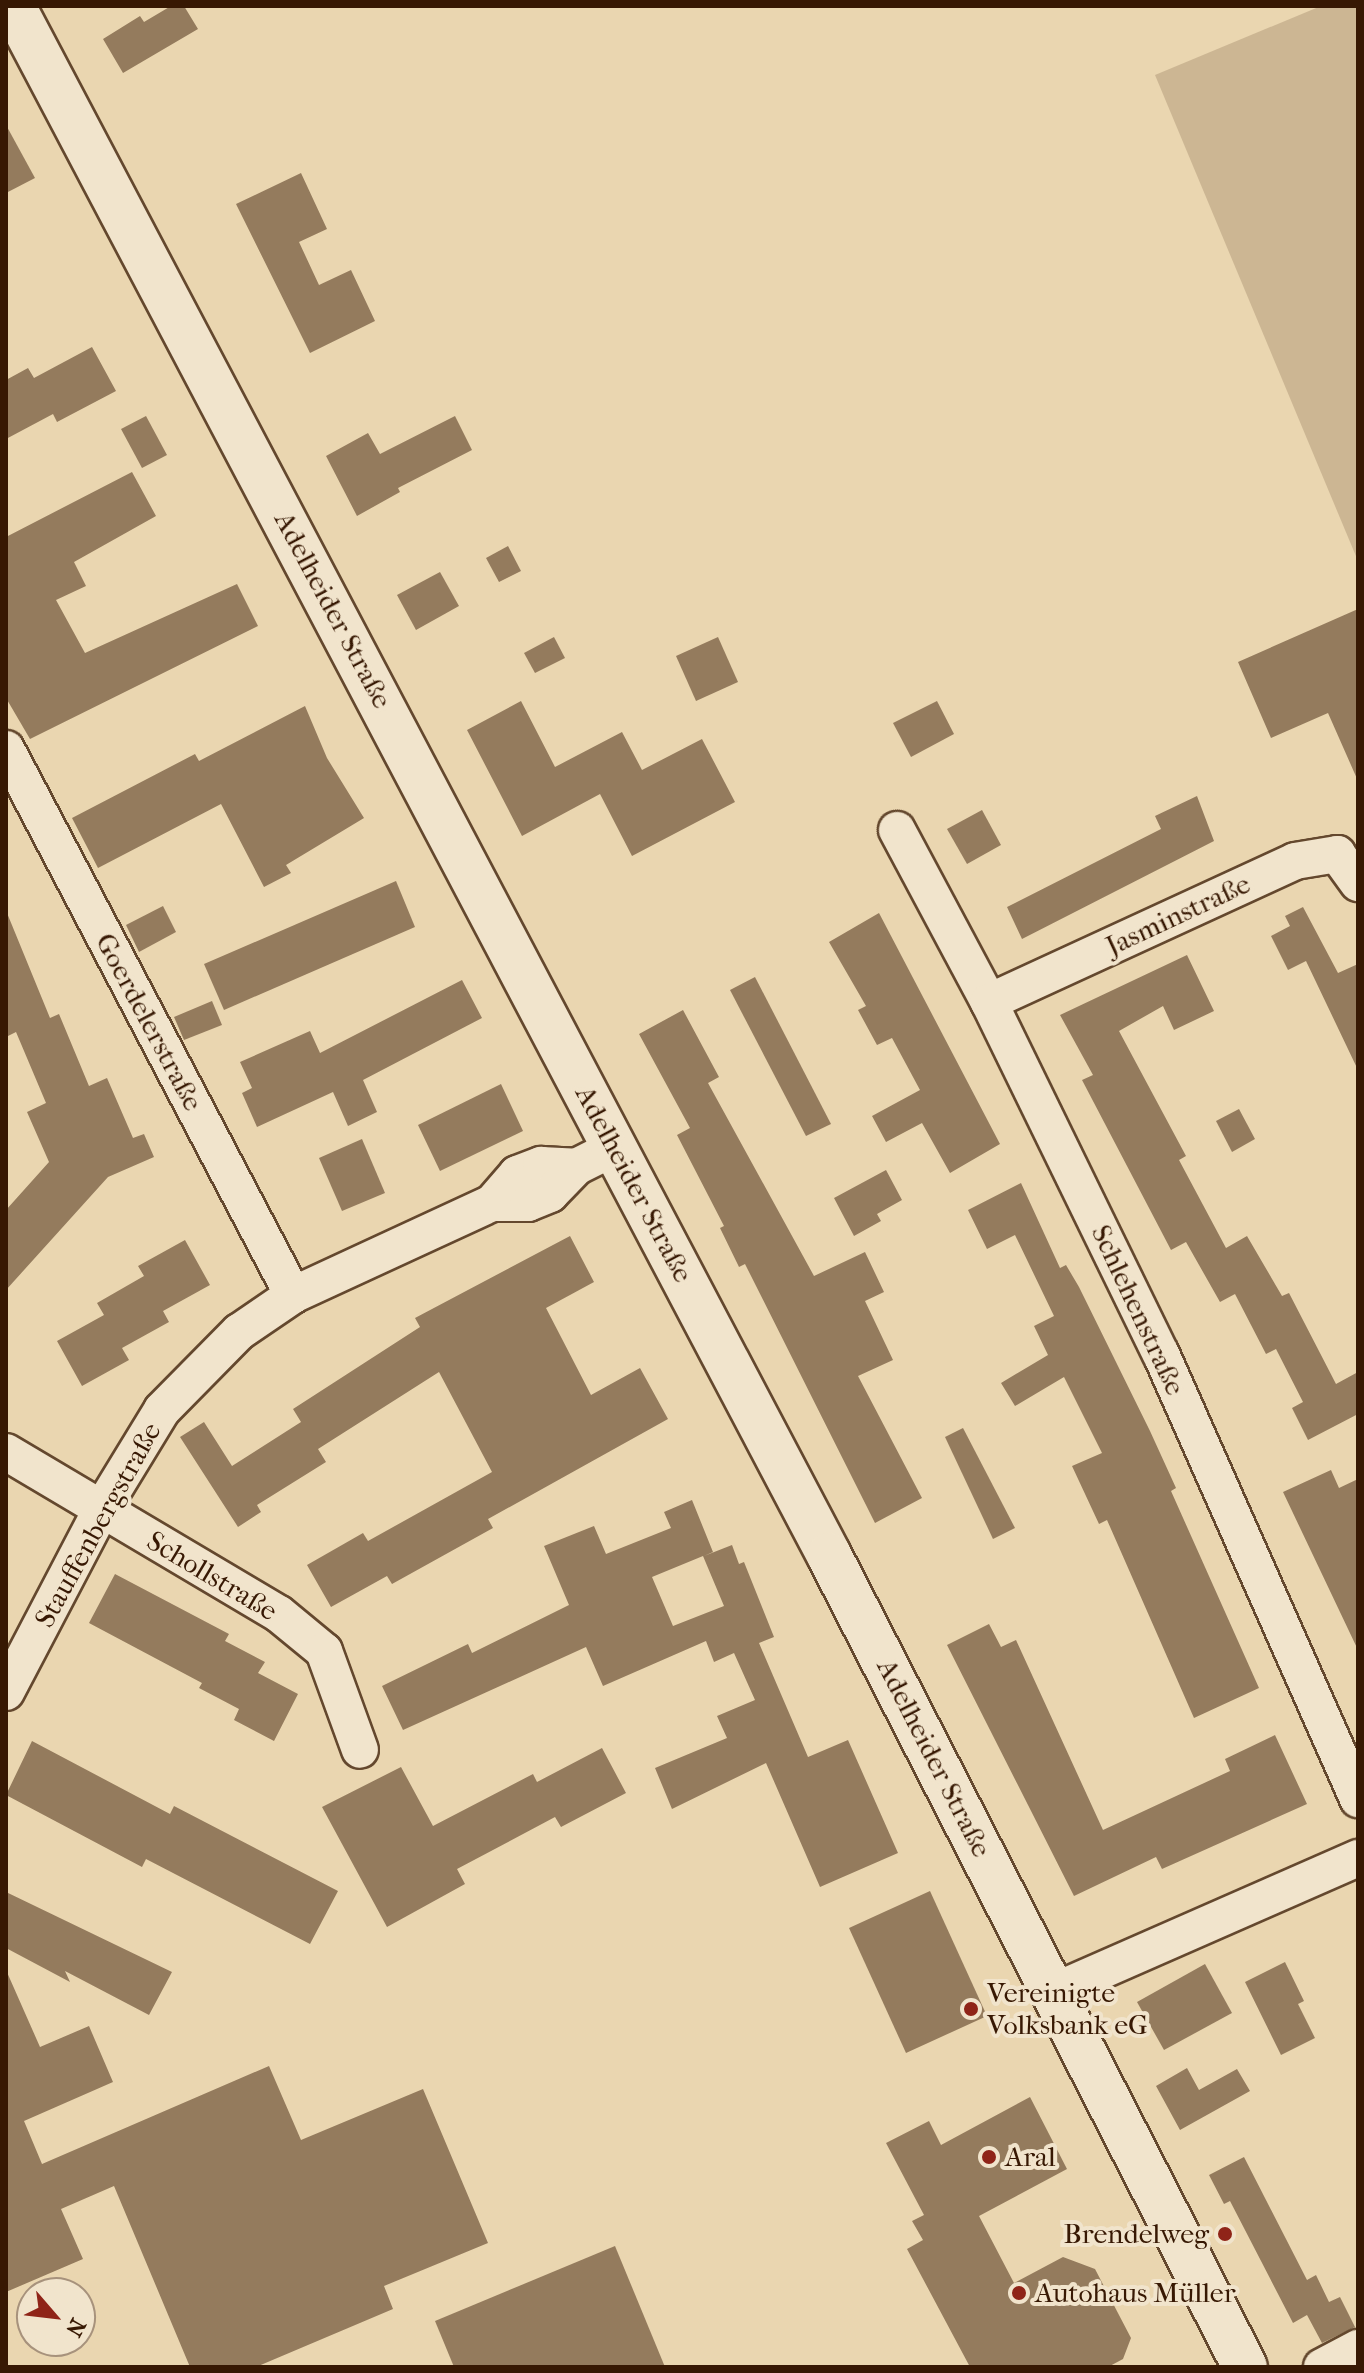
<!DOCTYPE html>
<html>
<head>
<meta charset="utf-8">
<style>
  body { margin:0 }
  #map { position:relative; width:1364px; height:2373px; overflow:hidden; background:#ead6b0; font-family:"IM FELL French Canon",serif }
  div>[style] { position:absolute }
  .green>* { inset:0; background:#ccb693 }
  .building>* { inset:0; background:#947b5d }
  .roads { filter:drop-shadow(2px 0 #64482e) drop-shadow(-2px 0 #64482e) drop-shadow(0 2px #64482e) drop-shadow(0 -2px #64482e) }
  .minor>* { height:36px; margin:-18px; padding:0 18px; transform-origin:18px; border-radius:18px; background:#f1e4cc }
  .secondary>* { height:44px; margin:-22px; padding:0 22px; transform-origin:22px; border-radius:22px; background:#f1e4cc }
  .dots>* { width:22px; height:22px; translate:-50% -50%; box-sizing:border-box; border:4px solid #f1e4cc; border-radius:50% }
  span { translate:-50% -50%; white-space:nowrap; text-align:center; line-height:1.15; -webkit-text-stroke:8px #f1e4cc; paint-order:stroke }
  .street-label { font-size:28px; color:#371803 }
  .poi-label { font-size:28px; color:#371803 }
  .left { translate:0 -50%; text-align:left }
  .right { translate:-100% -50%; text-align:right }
  .frame { position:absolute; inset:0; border:8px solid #371803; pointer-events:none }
  .north { position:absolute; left:16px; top:2277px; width:80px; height:80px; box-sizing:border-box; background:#f1e4cc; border:2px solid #a7927c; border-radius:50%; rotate:118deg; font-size:22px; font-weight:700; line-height:32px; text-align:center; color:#371803 }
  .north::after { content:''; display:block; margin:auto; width:28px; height:36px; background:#8f2418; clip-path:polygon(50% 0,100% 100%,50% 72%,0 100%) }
</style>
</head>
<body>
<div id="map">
  <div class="green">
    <i style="clip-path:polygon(1321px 6px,1358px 6px,1358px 561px,1155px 75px)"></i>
  </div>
  <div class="building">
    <i style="clip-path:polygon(171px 6px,184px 6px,198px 29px,123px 73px,103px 39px,140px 16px,144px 22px)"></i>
    <i style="clip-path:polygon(6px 125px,35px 178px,6px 193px)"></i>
    <i style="clip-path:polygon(301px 173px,327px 229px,299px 242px,319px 285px,351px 270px,375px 321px,310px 353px,236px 204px)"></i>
    <i style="clip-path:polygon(92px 347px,116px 391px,57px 422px,53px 414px,6px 439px,6px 380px,28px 368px,34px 378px)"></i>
    <i style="clip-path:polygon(146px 416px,167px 455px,142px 468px,121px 429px)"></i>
    <i style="clip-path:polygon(455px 416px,472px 450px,398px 488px,400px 492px,357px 516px,326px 456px,368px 433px,380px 454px)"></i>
    <i style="clip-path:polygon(132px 472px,156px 516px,74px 562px,86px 586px,56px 600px,85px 653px,237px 584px,258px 626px,30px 739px,6px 698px,6px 537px)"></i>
    <i style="clip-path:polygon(508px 546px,521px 571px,499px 582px,486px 558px)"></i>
    <i style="clip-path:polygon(440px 572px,459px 606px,416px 630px,397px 595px)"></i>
    <i style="clip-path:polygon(1358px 609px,1358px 781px,1328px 713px,1271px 738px,1238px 662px)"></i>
    <i style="clip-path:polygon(554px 637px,565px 658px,535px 673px,524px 653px)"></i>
    <i style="clip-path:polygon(718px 637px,738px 682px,696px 701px,676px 656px)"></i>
    <i style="clip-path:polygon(521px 701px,555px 767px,622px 732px,642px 770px,702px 739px,735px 802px,632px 856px,600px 794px,522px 836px,467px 730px)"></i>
    <i style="clip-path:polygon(937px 701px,954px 734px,911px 757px,893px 723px)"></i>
    <i style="clip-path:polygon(305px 706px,327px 758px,364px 818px,286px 865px,291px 873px,264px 887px,221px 804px,98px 868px,72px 818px,195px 754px,199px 761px)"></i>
    <i style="clip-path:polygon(1197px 796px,1214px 841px,1022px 939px,1007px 907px,1161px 829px,1155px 816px)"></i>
    <i style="clip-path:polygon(982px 810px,1001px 845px,967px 864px,947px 829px)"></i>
    <i style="clip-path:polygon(396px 881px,415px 927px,224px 1010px,204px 964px)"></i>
    <i style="clip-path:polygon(163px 906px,176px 932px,139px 952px,126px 925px)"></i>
    <i style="clip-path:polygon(1303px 907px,1338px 973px,1358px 964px,1358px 1070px,1306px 961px,1288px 970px,1271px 936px,1290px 926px,1285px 916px)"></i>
    <i style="clip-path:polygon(7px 913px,50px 1018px,59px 1014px,89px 1086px,107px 1078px,133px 1138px,144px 1134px,154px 1157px,108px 1177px,6px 1290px,6px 1210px,49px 1162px,27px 1112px,46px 1103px,16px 1032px,6px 1037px)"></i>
    <i style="clip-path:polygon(879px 913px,1000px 1144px,950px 1173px,922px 1123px,886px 1142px,872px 1116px,920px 1090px,892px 1038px,877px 1045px,858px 1010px,866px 1006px,829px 942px)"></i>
    <i style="clip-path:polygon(1187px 955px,1214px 1011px,1174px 1030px,1163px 1006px,1119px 1031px,1186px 1156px,1179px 1160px,1226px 1248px,1247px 1236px,1282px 1296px,1289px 1293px,1336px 1384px,1358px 1372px,1358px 1414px,1308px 1440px,1292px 1408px,1303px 1402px,1276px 1349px,1266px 1354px,1235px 1294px,1220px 1302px,1186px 1242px,1171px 1250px,1082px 1080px,1093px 1075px,1060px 1015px)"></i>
    <i style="clip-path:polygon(755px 977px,831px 1124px,806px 1136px,730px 990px)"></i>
    <i style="clip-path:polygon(462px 980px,482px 1018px,363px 1080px,377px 1112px,348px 1126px,333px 1092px,257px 1127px,242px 1093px,252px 1088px,240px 1062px,310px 1031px,320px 1053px)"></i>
    <i style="clip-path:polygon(212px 1001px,222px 1025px,184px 1040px,174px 1017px)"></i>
    <i style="clip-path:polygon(683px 1010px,719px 1077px,708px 1083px,814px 1276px,865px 1252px,884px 1292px,865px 1301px,893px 1360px,858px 1376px,922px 1498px,875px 1523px,745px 1264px,739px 1267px,720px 1228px,724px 1226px,677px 1135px,690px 1128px,639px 1034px)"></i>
    <i style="clip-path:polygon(501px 1084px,523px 1131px,440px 1171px,418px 1125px)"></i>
    <i style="clip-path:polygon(1239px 1109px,1255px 1139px,1232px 1152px,1216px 1121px)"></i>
    <i style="clip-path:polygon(362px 1139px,385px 1193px,342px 1211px,319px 1158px)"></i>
    <i style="clip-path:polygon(886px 1170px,902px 1200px,877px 1214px,881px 1221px,854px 1236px,834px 1198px)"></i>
    <i style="clip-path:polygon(1021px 1183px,1060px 1268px,1066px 1265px,1079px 1287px,1150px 1431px,1176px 1488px,1171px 1491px,1259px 1688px,1194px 1718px,1107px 1520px,1099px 1524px,1072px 1466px,1102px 1453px,1064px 1377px,1015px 1406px,1001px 1383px,1048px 1355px,1034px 1326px,1054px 1316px,1015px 1235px,987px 1249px,968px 1210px)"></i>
    <i style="clip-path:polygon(570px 1236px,594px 1282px,546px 1308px,591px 1395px,640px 1368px,668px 1419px,488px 1519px,493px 1528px,392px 1584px,387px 1576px,331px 1607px,307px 1565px,363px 1533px,368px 1541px,492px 1472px,439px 1372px,318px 1449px,326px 1462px,257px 1505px,261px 1512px,238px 1527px,180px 1437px,204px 1422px,232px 1466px,301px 1422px,293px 1409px,420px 1327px,415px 1318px)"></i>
    <i style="clip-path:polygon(185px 1240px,210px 1285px,163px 1311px,169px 1322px,122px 1348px,129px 1360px,82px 1386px,57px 1341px,104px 1315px,97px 1303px,144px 1276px,138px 1266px)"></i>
    <i style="clip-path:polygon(963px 1428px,1015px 1528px,993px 1539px,945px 1437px)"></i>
    <i style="clip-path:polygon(1331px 1470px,1339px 1488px,1358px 1479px,1358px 1650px,1283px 1492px)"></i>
    <i style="clip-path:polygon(evenodd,692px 1500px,713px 1552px,704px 1556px,732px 1545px,739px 1564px,744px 1562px,774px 1637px,759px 1643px,808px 1757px,848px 1740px,898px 1853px,820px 1887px,766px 1763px,672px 1809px,655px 1768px,727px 1738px,717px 1716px,755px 1700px,734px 1653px,714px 1662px,706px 1641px,603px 1686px,586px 1647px,403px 1730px,382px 1686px,468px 1644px,472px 1653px,569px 1605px,544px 1546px,594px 1526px,606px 1554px,671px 1528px,664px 1512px,692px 1500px,703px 1556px,724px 1606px,673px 1626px,652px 1577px,703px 1556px)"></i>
    <i style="clip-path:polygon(115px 1574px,229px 1634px,225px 1641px,265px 1662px,258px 1673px,298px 1694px,274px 1741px,234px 1720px,239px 1709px,199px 1688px,202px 1683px,89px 1623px)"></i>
    <i style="clip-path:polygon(989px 1624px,1001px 1647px,1016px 1640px,1103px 1830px,1230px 1771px,1225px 1759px,1275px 1735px,1307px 1804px,1162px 1869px,1156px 1857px,1074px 1896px,947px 1645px)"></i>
    <i style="clip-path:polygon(32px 1741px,170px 1814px,174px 1806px,338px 1891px,310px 1944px,146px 1859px,142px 1867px,6px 1795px)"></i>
    <i style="clip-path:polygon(602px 1748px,626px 1793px,561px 1827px,555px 1817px,457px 1869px,465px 1884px,387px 1927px,322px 1807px,401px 1767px,433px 1826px,533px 1774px,537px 1782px)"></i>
    <i style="clip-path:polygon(930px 1891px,987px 2016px,906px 2053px,849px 1928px)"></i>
    <i style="clip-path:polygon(6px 1892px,172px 1972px,149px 2015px,65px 1971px,70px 1982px,6px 1948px)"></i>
    <i style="clip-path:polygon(1285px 1962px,1304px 2001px,1298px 2004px,1315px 2038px,1281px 2055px,1245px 1982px)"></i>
    <i style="clip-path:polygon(1205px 1964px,1232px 2013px,1164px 2050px,1137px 2002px)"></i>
    <i style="clip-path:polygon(6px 1970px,40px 2047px,89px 2026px,113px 2082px,24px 2121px,42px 2164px,269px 2066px,301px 2140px,423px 2089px,488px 2243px,384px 2286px,393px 2309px,256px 2367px,190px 2367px,114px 2186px,61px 2209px,83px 2259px,6px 2292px)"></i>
    <i style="clip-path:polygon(1187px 2068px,1199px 2090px,1237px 2069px,1250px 2091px,1180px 2130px,1156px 2086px)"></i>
    <i style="clip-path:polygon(1030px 2097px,1067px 2169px,979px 2216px,1014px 2283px,1063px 2257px,1095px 2269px,1131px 2338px,1123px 2359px,1108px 2367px,970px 2367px,907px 2249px,923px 2240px,912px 2221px,924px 2215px,886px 2143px,929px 2121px,941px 2145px)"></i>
    <i style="clip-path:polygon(1244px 2157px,1307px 2280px,1316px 2275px,1329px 2302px,1340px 2297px,1355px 2327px,1322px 2343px,1307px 2315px,1293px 2323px,1230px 2201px,1224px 2204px,1209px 2175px)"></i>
    <i style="clip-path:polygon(615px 2246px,665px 2367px,454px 2367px,435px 2321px)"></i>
  </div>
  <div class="roads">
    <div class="minor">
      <i style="left:6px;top:749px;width:617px;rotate:62.27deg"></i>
      <i style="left:897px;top:830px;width:195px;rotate:61.9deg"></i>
      <i style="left:989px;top:1002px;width:392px;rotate:64deg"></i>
      <i style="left:1161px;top:1354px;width:487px;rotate:66.1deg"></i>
      <i style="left:989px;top:1002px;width:337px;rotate:-24.7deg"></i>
      <i style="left:1295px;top:861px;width:43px;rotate:-9.5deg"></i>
      <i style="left:1337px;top:854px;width:36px;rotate:54deg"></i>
      <i style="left:492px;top:1203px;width:38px;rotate:-49deg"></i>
      <i style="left:517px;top:1174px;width:26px;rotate:-21deg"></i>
      <i style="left:541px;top:1165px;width:35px;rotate:3deg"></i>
      <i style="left:6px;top:1452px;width:317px;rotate:30.7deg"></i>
      <i style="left:279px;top:1614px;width:58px;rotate:39.4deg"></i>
      <i style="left:324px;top:1651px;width:105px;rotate:70deg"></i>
      <i style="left:6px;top:1692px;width:205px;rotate:-62.4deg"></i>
      <i style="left:101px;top:1510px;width:117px;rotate:-58.6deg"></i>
      <i style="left:162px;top:1410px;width:110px;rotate:-45.4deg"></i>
      <i style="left:239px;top:1332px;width:65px;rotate:-34.4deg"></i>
      <i style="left:293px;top:1295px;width:219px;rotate:-24.8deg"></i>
      <i style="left:492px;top:1203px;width:36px"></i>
      <i style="left:528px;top:1203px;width:24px;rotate:-22deg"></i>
      <i style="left:550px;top:1194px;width:37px;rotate:-46deg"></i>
      <i style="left:576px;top:1167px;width:42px;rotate:-26.6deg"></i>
      <i style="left:1055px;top:1991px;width:331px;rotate:-23.7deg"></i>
      <i style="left:1322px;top:2367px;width:41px;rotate:-27.8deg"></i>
    </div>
    <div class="secondary">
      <i style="left:13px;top:6px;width:1751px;rotate:62.22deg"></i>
      <i style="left:829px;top:1555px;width:912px;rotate:62.87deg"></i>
    </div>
  </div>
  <div class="dots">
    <i style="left:971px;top:2009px;background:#8f2418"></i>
    <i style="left:989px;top:2157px;background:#8f2418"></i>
    <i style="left:1225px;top:2234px;background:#8f2418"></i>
    <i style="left:1019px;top:2293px;background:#8f2418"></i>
  </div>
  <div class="street-label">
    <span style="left:333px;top:610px;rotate:62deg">Adelheider Straße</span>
    <span style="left:1178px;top:915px;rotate:-25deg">Jasminstraße</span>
    <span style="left:149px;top:1022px;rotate:62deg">Goerdelerstraße</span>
    <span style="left:634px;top:1184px;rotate:62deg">Adelheider Straße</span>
    <span style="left:1138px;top:1310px;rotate:65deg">Schlehenstraße</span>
    <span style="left:98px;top:1525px;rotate:-61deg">Stauffenbergstraße</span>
    <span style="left:212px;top:1576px;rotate:31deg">Schollstraße</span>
    <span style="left:934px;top:1758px;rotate:63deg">Adelheider Straße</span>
  </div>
  <div class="poi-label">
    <span class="left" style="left:987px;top:2009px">Vereinigte<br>Volksbank eG</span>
    <span class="left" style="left:1005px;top:2157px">Aral</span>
    <span class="right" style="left:1209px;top:2234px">Brendelweg</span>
    <span class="left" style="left:1035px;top:2293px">Autohaus Müller</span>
  </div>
  <div class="frame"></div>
  <div class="north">N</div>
</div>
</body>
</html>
